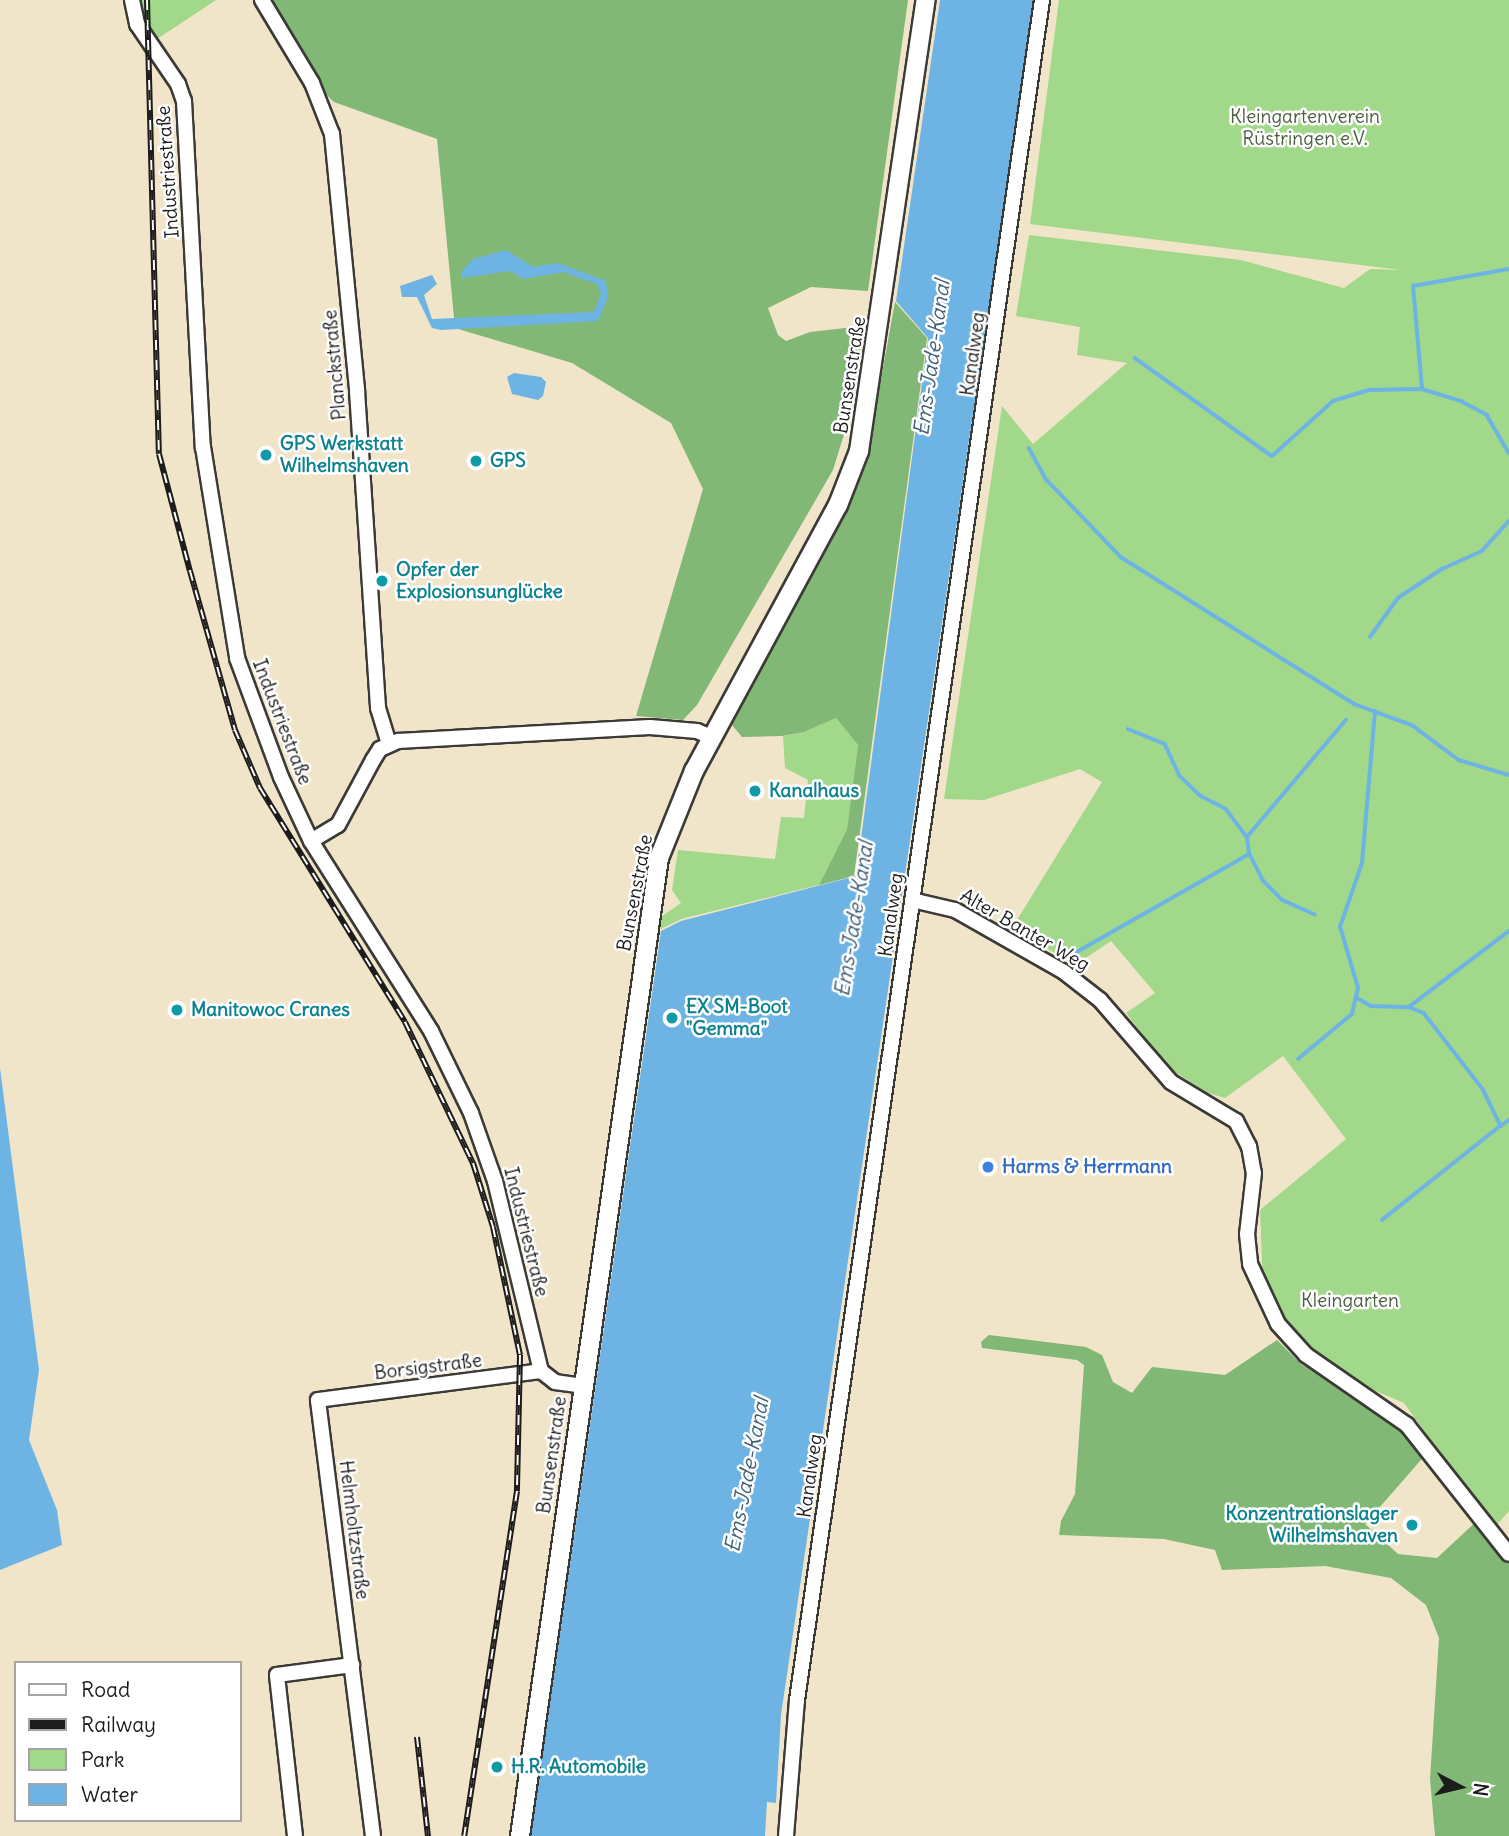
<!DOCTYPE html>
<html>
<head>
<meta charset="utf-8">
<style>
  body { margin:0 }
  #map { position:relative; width:1509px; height:1836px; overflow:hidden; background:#f0e5c9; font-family:Delius,sans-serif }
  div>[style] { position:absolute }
  .green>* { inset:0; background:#a2d889 }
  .forest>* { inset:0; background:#81b875 }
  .water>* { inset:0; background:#6db4e4 }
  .stream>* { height:3.5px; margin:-1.75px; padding:0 1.75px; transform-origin:1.75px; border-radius:1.75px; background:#6db4e4 }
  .roads { filter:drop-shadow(2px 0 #3c3a36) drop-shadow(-2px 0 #3c3a36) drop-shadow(0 2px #3c3a36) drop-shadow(0 -2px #3c3a36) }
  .minor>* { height:14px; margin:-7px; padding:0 7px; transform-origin:7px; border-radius:7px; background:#fff }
  .tertiary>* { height:18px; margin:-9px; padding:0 9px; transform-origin:9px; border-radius:9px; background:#fff }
  .rail>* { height:6px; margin-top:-3px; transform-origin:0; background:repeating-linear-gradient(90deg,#fff 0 10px,#1c1c1c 0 20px); box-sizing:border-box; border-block:2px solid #1c1c1c }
  .dots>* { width:19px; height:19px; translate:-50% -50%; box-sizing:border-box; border:4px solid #fff; border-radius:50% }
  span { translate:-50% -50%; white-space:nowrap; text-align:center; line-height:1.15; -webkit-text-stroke:5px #fff; paint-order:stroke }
  .park-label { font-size:19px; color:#4b5e42 }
  .street-label { font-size:19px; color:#1c1c1c }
  .culture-label { font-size:19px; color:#0d838f; font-weight:700 }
  .left { translate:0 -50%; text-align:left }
  .right { translate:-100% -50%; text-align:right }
  .shop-label { font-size:19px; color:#366cbe; font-weight:700 }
  .water-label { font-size:21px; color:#406076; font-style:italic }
  .legend { position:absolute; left:14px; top:1661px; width:228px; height:161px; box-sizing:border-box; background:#fff; border:2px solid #a4a4a4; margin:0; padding:9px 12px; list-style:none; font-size:21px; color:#1c1c1c }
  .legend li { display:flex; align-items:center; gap:14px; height:35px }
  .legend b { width:35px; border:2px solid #a4a4a4 }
  .north { position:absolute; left:1425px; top:1752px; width:70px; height:70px; -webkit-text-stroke:5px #fff; paint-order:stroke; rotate:97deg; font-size:19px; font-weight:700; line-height:28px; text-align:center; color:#1c1c1c }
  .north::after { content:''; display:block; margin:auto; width:24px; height:32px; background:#1c1c1c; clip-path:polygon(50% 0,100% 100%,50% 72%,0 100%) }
</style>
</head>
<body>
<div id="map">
  <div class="green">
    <i style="clip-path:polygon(139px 0,216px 0,151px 43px,139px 16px)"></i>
    <i style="clip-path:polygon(1059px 0,1509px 0,1509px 1511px,1494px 1528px,1404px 1403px,1357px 1383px,1310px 1354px,1281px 1324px,1263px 1287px,1260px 1210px,1346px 1139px,1283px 1056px,1225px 1098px,1205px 1092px,1168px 1067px,1126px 1013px,1155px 993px,1111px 941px,1075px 965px,1012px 928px,1102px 782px,1080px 769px,984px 800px,944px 799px,1002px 406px,1033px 444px,1127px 363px,1077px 355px,1080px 327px,1016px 316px,1029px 235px,1241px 260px,1344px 288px,1370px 269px,1401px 270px,1030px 224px)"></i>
    <i style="clip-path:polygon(836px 718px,858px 745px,847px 829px,819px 885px,681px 919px,661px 929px,658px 919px,681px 903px,672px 890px,678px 850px,775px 859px,781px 817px,804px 818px,808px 780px,785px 768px,783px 736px,804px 732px)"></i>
  </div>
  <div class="forest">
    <i style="clip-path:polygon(263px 0,908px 0,868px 291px,811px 287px,768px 308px,778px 335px,786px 341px,810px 332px,854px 327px,861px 341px,850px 415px,833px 470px,697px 705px,683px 720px,636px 716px,703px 489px,671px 423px,572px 363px,455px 328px,437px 139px,334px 102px,310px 79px)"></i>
    <i style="clip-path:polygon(895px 302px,927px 338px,854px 876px,819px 885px,847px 829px,858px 745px,836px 718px,804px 732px,782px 736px,742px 737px,732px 725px,843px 515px,867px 456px)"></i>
    <i style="clip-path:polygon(989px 1335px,1086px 1347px,1102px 1355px,1113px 1382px,1132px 1393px,1152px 1367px,1225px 1375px,1277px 1340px,1301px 1364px,1365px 1401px,1414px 1439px,1427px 1453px,1365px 1524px,1398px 1554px,1437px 1558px,1480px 1518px,1509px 1558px,1509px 1836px,1435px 1836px,1430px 1779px,1439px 1638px,1426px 1605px,1391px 1578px,1325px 1566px,1222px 1570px,1215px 1550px,1164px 1539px,1059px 1535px,1061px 1521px,1075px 1494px,1084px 1365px,1077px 1360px,982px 1348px,981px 1342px)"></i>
  </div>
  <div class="water">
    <i style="clip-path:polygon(940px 0,1034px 0,781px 1715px,776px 1803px,767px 1802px,765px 1836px,531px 1836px,661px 931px,681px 921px,856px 876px,928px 338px,896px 301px)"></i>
    <i style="clip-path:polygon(506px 250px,533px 267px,558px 263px,606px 281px,608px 297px,598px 321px,441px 330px,432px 328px,417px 297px,402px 297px,400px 286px,432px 275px,437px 284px,424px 295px,432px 319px,594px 312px,601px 293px,597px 284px,563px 272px,524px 279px,510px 271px,462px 278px,461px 272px,473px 259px)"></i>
    <i style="clip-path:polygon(514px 373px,541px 377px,546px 382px,543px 396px,538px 400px,512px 394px,507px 377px)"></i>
    <i style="clip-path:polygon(0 1068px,39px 1370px,29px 1440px,57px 1510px,62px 1545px,0 1570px)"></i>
  </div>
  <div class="stream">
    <i style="left:1135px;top:358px;width:168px;rotate:35.6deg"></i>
    <i style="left:1272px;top:456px;width:82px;rotate:-42deg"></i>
    <i style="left:1333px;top:401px;width:38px;rotate:-17deg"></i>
    <i style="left:1369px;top:390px;width:53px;rotate:-1.1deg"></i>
    <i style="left:1422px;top:389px;width:103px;rotate:-95deg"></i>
    <i style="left:1413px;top:286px;width:97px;rotate:-10deg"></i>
    <i style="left:1422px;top:389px;width:41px;rotate:17.1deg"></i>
    <i style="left:1461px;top:401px;width:30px;rotate:28deg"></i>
    <i style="left:1487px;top:415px;width:44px;rotate:59.9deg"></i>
    <i style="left:1029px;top:448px;width:37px;rotate:61deg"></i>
    <i style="left:1047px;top:480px;width:107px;rotate:46.1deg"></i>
    <i style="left:1121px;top:557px;width:275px;rotate:32.2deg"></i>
    <i style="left:1354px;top:704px;width:62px;rotate:19.9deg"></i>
    <i style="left:1412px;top:725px;width:59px;rotate:36.7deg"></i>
    <i style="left:1459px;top:760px;width:52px;rotate:16.7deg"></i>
    <i style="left:1370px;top:637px;width:48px;rotate:-54.3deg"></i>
    <i style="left:1398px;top:598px;width:53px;rotate:-33.4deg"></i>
    <i style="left:1442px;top:569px;width:44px;rotate:-24.2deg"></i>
    <i style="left:1482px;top:551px;width:40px;rotate:-48deg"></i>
    <i style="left:1128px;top:729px;width:40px;rotate:22deg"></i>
    <i style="left:1165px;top:744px;width:35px;rotate:65deg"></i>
    <i style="left:1180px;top:776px;width:29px;rotate:44deg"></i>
    <i style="left:1201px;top:796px;width:28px;rotate:27deg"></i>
    <i style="left:1226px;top:809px;width:34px;rotate:53deg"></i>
    <i style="left:1315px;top:915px;width:35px;rotate:-156deg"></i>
    <i style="left:1283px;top:901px;width:28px;rotate:-135deg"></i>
    <i style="left:1263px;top:881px;width:30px;rotate:-117deg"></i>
    <i style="left:1249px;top:854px;width:17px;rotate:-97deg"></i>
    <i style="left:1247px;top:837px;width:153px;rotate:-49.8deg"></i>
    <i style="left:1068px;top:957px;width:208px;rotate:-29.6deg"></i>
    <i style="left:1356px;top:997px;width:17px;rotate:31deg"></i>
    <i style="left:1371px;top:1006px;width:38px;rotate:2deg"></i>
    <i style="left:1409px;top:1007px;width:16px;rotate:22deg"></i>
    <i style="left:1424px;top:1013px;width:96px;rotate:52.2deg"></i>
    <i style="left:1483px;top:1089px;width:41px;rotate:64.1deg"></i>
    <i style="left:1501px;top:1126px;width:151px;rotate:141.5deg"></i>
    <i style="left:1409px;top:1007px;width:126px;rotate:-37.2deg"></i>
    <i style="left:1298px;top:1059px;width:70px;rotate:-39.8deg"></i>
    <i style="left:1352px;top:1014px;width:27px;rotate:-77deg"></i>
    <i style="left:1358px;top:988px;width:64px;rotate:-106.4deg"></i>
    <i style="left:1340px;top:927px;width:68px;rotate:-71deg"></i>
    <i style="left:1362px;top:863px;width:152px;rotate:-85.1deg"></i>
    <i style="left:1501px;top:1126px;width:10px;rotate:-37deg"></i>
  </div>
  <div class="roads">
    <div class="minor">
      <i style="left:132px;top:0;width:25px;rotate:78deg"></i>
      <i style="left:137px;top:24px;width:73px;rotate:55.7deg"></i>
      <i style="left:178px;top:84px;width:18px;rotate:71deg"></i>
      <i style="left:184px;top:101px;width:347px;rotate:86.9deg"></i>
      <i style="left:203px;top:447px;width:214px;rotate:80.8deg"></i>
      <i style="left:237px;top:658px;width:127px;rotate:69.7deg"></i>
      <i style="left:281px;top:777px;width:71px;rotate:64.9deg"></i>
      <i style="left:311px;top:841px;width:225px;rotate:57.7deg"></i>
      <i style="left:431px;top:1031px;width:91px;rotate:64deg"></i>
      <i style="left:471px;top:1113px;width:72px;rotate:70.6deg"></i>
      <i style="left:495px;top:1181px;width:195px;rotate:76.4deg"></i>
      <i style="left:541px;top:1371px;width:18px;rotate:38deg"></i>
      <i style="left:555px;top:1382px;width:28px;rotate:8deg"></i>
      <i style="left:262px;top:0;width:97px;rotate:58.9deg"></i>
      <i style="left:312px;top:83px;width:55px;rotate:68.6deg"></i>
      <i style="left:332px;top:134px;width:258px;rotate:84.4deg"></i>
      <i style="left:357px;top:391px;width:318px;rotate:86.2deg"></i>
      <i style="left:378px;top:708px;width:37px;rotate:73deg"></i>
      <i style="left:311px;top:841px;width:31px;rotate:-31deg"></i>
      <i style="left:338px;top:825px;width:74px;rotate:-61.7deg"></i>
      <i style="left:373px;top:760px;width:13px;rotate:-58deg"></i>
      <i style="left:380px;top:749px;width:20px;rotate:-24deg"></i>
      <i style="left:398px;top:741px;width:252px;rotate:-3.2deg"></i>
      <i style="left:650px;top:727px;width:47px;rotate:4.9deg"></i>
      <i style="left:697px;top:731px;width:15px;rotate:23deg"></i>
      <i style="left:912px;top:900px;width:44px;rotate:13.1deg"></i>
      <i style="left:955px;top:910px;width:125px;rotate:29.6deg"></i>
      <i style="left:1064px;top:972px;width:46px;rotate:37.9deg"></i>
      <i style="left:1100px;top:1000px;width:108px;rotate:49.1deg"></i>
      <i style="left:1171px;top:1082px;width:76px;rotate:31deg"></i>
      <i style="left:1236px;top:1121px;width:28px;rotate:63deg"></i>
      <i style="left:1249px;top:1146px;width:27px;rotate:80deg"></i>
      <i style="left:1254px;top:1173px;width:61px;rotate:96.5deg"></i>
      <i style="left:1247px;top:1234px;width:30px;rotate:84deg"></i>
      <i style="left:1250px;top:1264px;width:66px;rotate:65deg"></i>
      <i style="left:1278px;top:1324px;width:42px;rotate:47.9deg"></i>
      <i style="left:1306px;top:1355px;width:123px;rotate:34.7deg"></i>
      <i style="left:1407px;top:1425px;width:164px;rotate:51.7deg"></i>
      <i style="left:295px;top:1836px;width:162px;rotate:-96.4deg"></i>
      <i style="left:277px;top:1675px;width:76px;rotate:-7.6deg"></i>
      <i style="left:373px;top:1836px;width:439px;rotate:-97.2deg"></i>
      <i style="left:318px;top:1400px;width:225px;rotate:-7.4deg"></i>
      <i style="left:786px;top:1836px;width:136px;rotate:-85.4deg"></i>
      <i style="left:797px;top:1700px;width:1718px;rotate:-81.8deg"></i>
    </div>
    <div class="tertiary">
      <i style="left:520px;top:1836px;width:988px;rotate:-81.91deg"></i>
      <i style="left:659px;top:858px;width:94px;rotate:-68.1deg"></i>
      <i style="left:694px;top:771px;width:302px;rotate:-61.6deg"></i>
      <i style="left:838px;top:505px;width:58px;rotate:-68.7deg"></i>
      <i style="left:859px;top:451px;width:456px;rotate:-81.6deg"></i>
    </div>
  </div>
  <div class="rail">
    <i style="left:147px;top:0;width:454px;rotate:88.5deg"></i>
    <i style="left:159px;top:454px;width:121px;rotate:75.2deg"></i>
    <i style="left:190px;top:571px;width:165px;rotate:74.2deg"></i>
    <i style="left:235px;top:730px;width:63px;rotate:66.7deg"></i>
    <i style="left:260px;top:788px;width:275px;rotate:58.2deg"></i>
    <i style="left:405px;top:1022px;width:157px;rotate:64.3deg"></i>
    <i style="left:473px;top:1163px;width:67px;rotate:72.6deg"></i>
    <i style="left:493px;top:1227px;width:131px;rotate:78.1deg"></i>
    <i style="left:520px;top:1355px;width:136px;rotate:91.3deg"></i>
    <i style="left:517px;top:1491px;width:349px;rotate:98.7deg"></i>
    <i style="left:417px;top:1737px;width:100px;rotate:83.7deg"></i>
  </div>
  <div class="dots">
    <i style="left:266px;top:455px;background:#0f9aa8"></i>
    <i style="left:476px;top:461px;background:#0f9aa8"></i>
    <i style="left:382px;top:581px;background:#0f9aa8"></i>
    <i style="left:755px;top:791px;background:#0f9aa8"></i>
    <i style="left:177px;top:1010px;background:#0f9aa8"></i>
    <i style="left:672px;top:1018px;background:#0f9aa8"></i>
    <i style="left:988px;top:1167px;background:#3f7fe0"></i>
    <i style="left:1412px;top:1525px;background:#0f9aa8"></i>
    <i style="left:497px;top:1767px;background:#0f9aa8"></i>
  </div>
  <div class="park-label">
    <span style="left:1305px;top:128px">Kleingartenverein<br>Rüstringen e.V.</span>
    <span style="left:1350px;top:1301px">Kleingarten</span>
  </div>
  <div class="street-label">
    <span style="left:168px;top:172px;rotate:-94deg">Industriestraße</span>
    <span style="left:973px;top:354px;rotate:-82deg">Kanalweg</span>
    <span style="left:335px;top:365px;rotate:-95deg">Planckstraße</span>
    <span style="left:850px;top:375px;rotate:-81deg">Bunsenstraße</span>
    <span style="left:282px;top:722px;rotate:69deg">Industriestraße</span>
    <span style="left:635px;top:893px;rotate:-79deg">Bunsenstraße</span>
    <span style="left:891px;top:915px;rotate:-82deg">Kanalweg</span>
    <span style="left:1025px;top:930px;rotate:30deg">Alter Banter Weg</span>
    <span style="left:526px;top:1232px;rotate:76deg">Industriestraße</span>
    <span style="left:428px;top:1367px;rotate:-7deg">Borsigstraße</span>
    <span style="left:552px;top:1455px;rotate:-82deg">Bunsenstraße</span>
    <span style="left:810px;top:1476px;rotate:-82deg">Kanalweg</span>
    <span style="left:354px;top:1530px;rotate:83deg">Helmholtzstraße</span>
  </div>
  <div class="culture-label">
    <span class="left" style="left:280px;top:455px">GPS Werkstatt<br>Wilhelmshaven</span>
    <span class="left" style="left:490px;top:461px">GPS</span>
    <span class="left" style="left:396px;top:581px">Opfer der<br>Explosionsunglücke</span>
    <span class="left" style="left:769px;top:791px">Kanalhaus</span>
    <span class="left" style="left:686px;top:1018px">EX SM-Boot<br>"Gemma"</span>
    <span class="left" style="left:191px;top:1010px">Manitowoc Cranes</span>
    <span class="right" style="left:1398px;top:1525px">Konzentrationslager<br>Wilhelmshaven</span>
    <span class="left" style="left:511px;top:1767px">H.R. Automobile</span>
  </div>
  <div class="shop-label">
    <span class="left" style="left:1002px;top:1167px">Harms &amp; Herrmann</span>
  </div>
  <div class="water-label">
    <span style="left:932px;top:358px;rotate:-82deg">Ems-Jade-Kanal</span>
    <span style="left:854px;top:919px;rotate:-81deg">Ems-Jade-Kanal</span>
    <span style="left:747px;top:1475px;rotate:-79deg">Ems-Jade-Kanal</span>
  </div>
  <ul class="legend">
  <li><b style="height:9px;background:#fff"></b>Road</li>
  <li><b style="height:9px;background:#1c1c1c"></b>Railway</li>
  <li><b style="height:19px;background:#a2d889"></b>Park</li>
  <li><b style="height:19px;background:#6db4e4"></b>Water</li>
  </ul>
  <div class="north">N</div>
</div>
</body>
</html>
